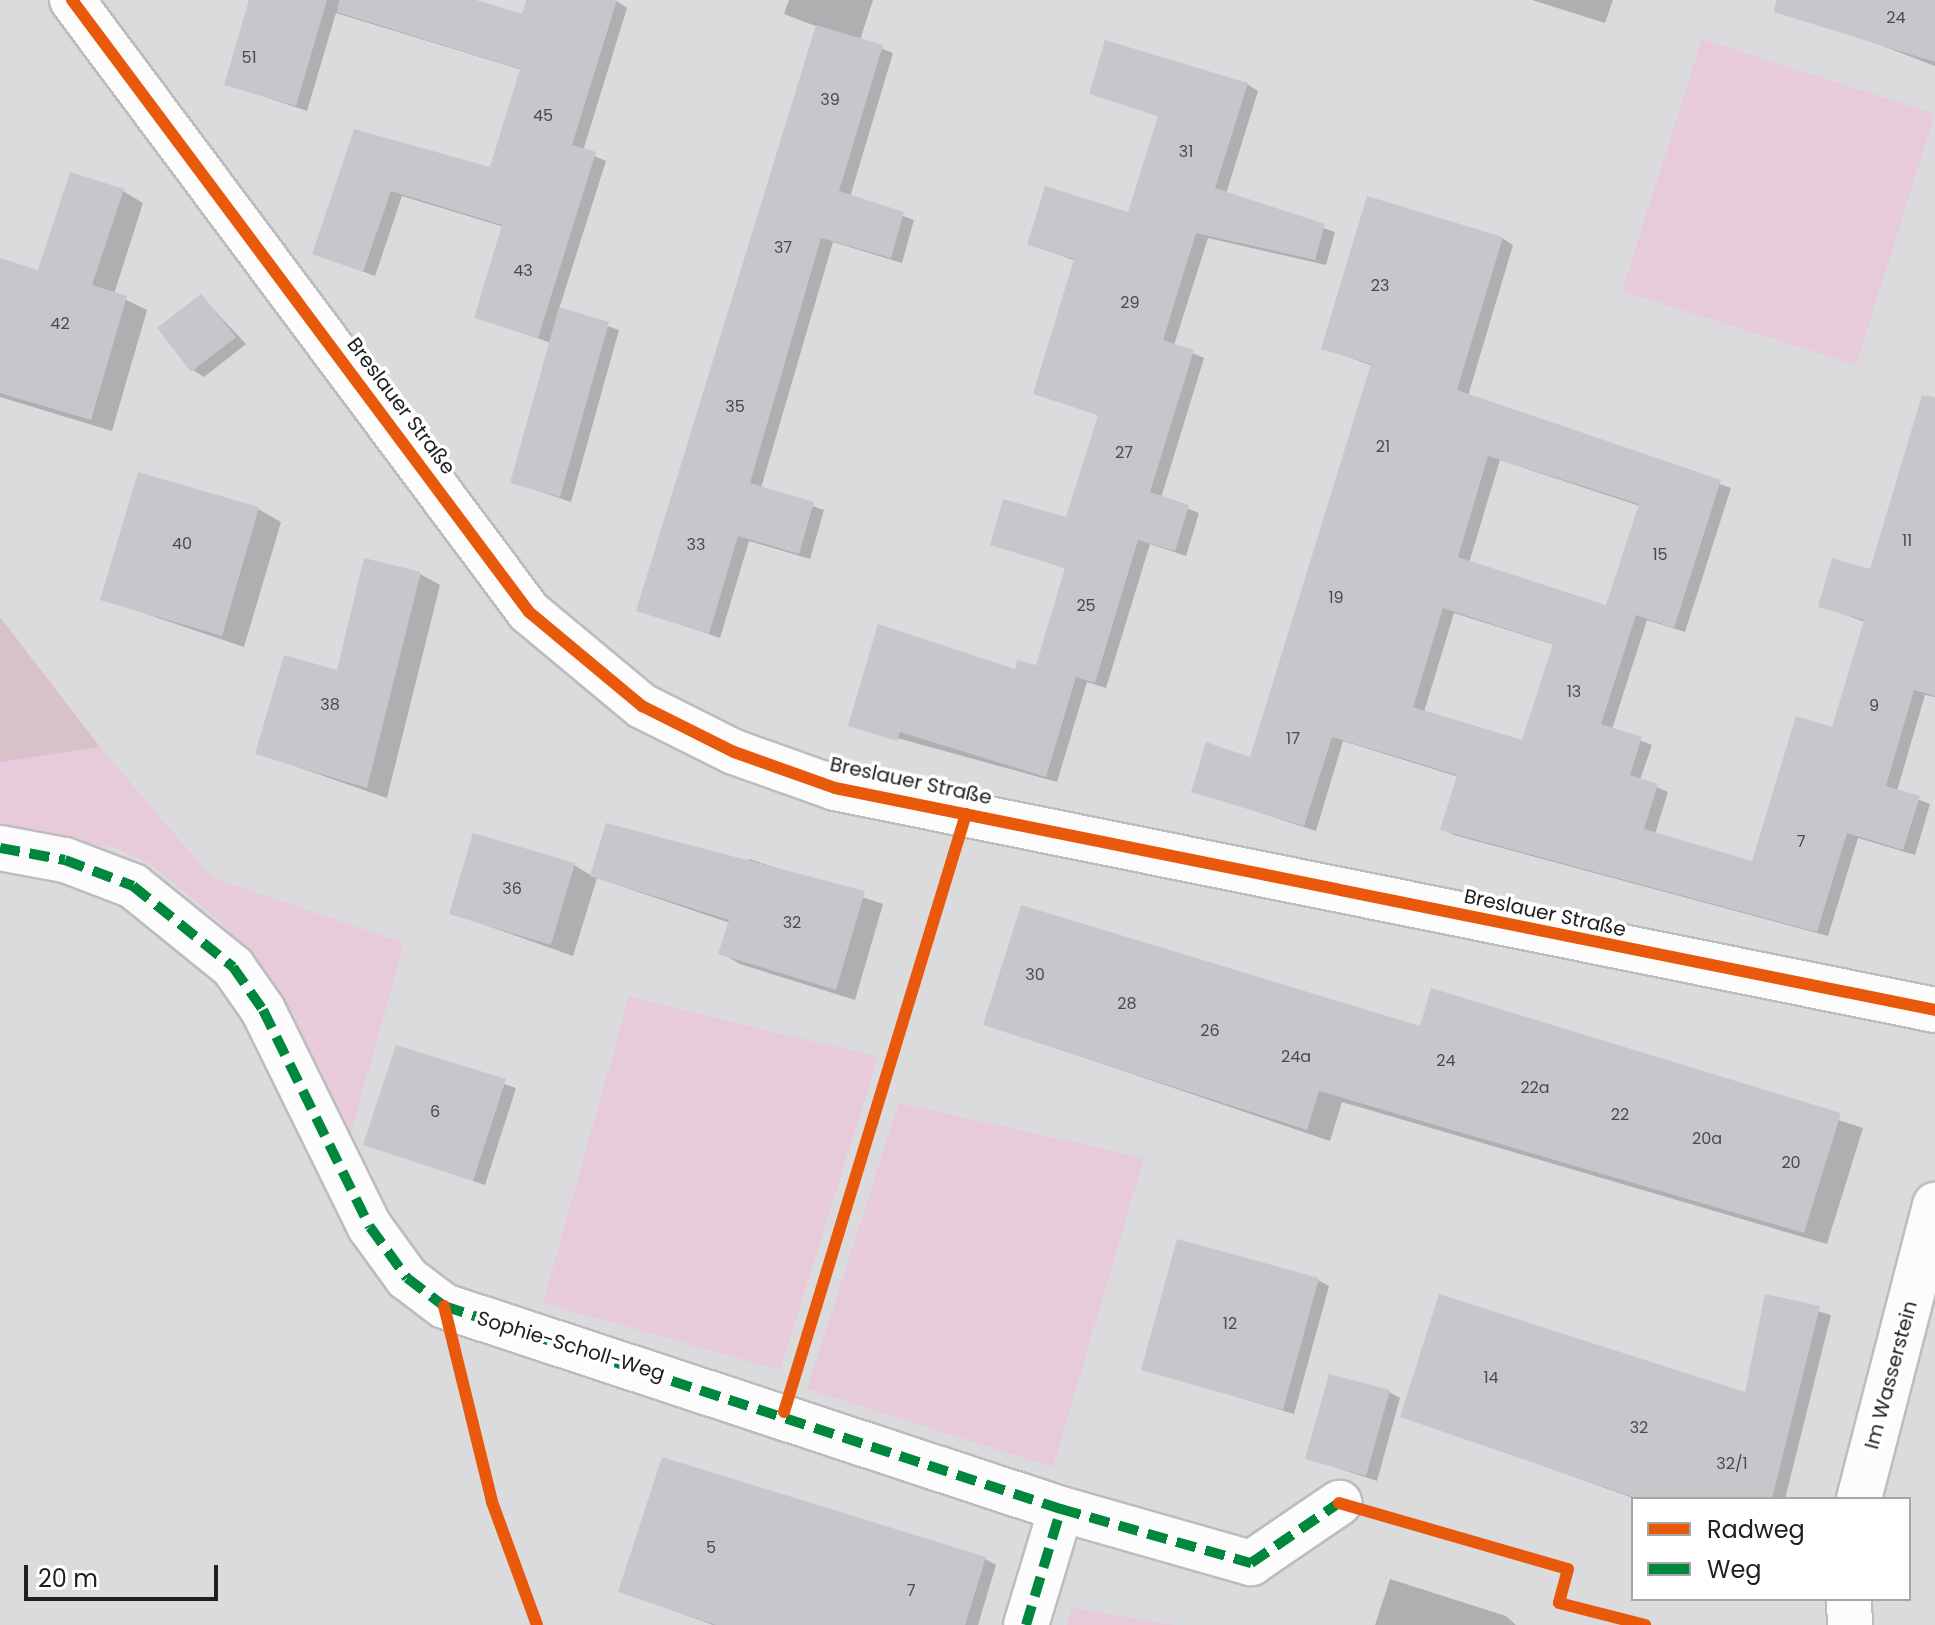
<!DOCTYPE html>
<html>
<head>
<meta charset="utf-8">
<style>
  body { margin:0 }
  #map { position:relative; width:1935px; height:1625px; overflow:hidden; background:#ebe9ed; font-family:Poppins,sans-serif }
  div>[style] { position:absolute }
  .residential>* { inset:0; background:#dbdadd }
  .grass>* { inset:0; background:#e7cbdb }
  .forest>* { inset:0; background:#d9c1ca }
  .shadow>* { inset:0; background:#0003 }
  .building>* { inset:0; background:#c8c6ca }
  .roads { filter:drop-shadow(2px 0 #bdbcbe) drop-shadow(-2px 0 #bdbcbe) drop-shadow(0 2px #bdbcbe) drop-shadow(0 -2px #bdbcbe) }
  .street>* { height:44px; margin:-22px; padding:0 22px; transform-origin:22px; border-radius:22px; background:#fcfcfc }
  .quiet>* { height:10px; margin-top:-5px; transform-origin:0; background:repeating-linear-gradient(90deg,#00873e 0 20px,transparent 0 30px) }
  .cycleway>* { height:12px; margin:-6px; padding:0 6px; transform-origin:6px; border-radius:6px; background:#e8590c }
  span { translate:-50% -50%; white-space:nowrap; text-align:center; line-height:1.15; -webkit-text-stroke:7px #fff; paint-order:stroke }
  .number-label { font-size:16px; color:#4a4a4a }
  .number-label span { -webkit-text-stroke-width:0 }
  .street-label { font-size:20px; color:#202020 }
  .legend { position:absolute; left:1631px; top:1497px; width:280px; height:104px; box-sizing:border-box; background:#fff; border:2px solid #a6a6a6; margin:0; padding:10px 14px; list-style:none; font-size:24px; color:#202020 }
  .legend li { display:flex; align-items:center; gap:16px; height:40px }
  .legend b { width:40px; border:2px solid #a6a6a6 }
  .scale { position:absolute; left:24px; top:1565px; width:194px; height:36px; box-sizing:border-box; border:4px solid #202020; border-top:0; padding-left:10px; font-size:24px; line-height:28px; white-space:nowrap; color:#202020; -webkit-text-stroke:6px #fff; paint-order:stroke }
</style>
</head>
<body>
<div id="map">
  <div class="residential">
    <i style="clip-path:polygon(evenodd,0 0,1935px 0,1935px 1625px,0 1625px,0 0,1633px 1499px,1909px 1499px,1909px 1599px,1633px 1599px,1633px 1499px)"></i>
  </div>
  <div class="grass">
    <i style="clip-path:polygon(1702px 39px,1935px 114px,1856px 365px,1622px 291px)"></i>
    <i style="clip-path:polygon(100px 747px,211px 877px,404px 943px,349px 1140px,294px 1015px,255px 956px,217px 919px,152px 865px,118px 849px,0 826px,0 762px)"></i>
    <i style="clip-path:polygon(629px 997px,878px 1057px,780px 1370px,543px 1303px)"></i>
    <i style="clip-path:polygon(899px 1103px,1144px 1158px,1053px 1467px,807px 1389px)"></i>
    <i style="clip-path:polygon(1072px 1608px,1174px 1625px,1067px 1625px)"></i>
  </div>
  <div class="forest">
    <i style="clip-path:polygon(0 617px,100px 747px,0 762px)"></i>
  </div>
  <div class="shadow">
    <i style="clip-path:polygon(251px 0,471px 0,523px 16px,529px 0,615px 0,627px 8px,583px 151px,606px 161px,559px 309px,619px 330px,571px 502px,512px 482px,551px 343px,476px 317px,504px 227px,402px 196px,375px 276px,314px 253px,356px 131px,491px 170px,522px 70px,336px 13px,307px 111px,226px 84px)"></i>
    <i style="clip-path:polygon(789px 0,873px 0,860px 40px,893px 53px,850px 197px,914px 220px,902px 263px,833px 242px,761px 488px,824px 510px,810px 559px,749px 541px,720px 638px,638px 610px,818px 27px,784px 14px)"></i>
    <i style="clip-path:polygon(1532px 0,1613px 0,1605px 23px)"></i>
    <i style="clip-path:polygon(1865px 0,1935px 0,1935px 66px,1854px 35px)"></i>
    <i style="clip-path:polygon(1247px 84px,1258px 91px,1226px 194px,1335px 232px,1326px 265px,1208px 238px,1174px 345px,1204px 358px,1161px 498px,1199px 513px,1186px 556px,1150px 544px,1106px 688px,1087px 682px,1057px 782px,850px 725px,1016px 671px,1046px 670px,1067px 569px,992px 544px,1068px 520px,1100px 416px,1035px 393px,1076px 261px,1029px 244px,1130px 215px,1160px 117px,1091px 93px)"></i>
    <i style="clip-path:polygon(123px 191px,143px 203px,114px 294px,147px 310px,112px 431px,0 397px,0 260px,40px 272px)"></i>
    <i style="clip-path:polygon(evenodd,1502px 238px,1513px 245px,1468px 396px,1731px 488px,1685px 632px,1647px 620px,1612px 729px,1652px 745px,1640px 780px,1668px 792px,1655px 834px,1754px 863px,1834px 729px,1865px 622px,1821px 606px,1871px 572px,1935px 473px,1935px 697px,1925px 695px,1897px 791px,1930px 804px,1915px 855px,1858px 838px,1828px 936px,1454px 835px,1443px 829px,1459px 777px,1343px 741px,1316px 831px,1194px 791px,1252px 759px,1373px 366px,1323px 348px,1502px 238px,1500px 460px,1640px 506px,1607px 608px,1469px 563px,1500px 460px,1502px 238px,1454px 613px,1555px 645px,1523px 742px,1424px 712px,1454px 613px)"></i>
    <i style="clip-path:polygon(201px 296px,246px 344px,204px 377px,193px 370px)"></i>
    <i style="clip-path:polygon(258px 509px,281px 522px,244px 647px,102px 599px)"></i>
    <i style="clip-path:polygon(420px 574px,440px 585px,387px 798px,257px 753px,338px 673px)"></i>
    <i style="clip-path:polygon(749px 859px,883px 904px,855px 1000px,740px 964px,721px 953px,730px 923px,597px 878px,573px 956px,451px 913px,574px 865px,592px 876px,747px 867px)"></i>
    <i style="clip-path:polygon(1432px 990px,1863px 1128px,1827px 1244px,1342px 1102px,1330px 1141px,985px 1024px,1421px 1028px)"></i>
    <i style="clip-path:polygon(397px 1047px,516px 1088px,485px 1185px,365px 1144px)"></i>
    <i style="clip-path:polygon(1318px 1280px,1329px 1286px,1294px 1414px,1144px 1369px)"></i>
    <i style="clip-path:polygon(1767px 1297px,1831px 1315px,1785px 1499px,1636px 1499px,1403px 1416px,1746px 1394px)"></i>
    <i style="clip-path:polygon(1389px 1392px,1400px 1398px,1377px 1481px,1307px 1458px)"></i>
    <i style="clip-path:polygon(985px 1559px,996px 1565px,978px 1625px,713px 1625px,620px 1591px)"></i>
    <i style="clip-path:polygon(1390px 1579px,1506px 1616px,1516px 1625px,1375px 1625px)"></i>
  </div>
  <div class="building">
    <i style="clip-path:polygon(249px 0,327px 0,296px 106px,224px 85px)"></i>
    <i style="clip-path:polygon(339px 0,476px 0,522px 14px,526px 0,617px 0,572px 145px,596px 152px,538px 338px,474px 318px,502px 225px,391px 191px,363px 272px,312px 254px,354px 129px,490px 167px,520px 69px,337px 12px)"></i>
    <i style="clip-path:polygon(1776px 0,1935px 0,1935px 62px,1774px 12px)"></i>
    <i style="clip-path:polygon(816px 25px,883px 45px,839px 191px,904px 212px,891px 258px,821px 238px,750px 483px,814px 502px,799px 554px,738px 536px,709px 634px,636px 611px)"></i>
    <i style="clip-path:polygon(1105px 40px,1248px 83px,1215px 188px,1325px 224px,1315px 260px,1196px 233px,1163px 340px,1194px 350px,1150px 492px,1189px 505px,1175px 551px,1138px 540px,1095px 683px,1076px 677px,1046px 777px,900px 732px,897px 741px,848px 726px,878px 624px,1015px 669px,1017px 660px,1043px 667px,1036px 665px,1065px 568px,990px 545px,1003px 499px,1066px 517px,1098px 415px,1033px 394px,1074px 259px,1027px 245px,1045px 186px,1128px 212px,1158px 116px,1089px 94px)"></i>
    <i style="clip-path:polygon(70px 172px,124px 189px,92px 285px,127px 296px,91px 420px,0 393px,0 258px,38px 270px)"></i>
    <i style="clip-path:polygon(evenodd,1367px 196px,1503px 237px,1457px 390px,1721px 480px,1674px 628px,1636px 615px,1601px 724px,1642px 737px,1630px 775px,1658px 784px,1644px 829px,1752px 861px,1796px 716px,1832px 727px,1864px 620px,1818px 607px,1832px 558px,1870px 569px,1922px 395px,1935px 397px,1935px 696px,1914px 690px,1886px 786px,1920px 796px,1903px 850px,1847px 833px,1817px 932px,1440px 830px,1457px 775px,1332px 737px,1304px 826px,1191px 792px,1206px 742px,1250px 757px,1371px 364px,1321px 349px,1367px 196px,1488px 456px,1639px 504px,1606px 605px,1458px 557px,1488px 456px,1367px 196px,1443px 608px,1553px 644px,1522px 740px,1413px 707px,1443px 608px)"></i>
    <i style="clip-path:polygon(201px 294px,236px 337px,191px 372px,157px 328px)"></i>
    <i style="clip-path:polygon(559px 307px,609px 322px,560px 497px,510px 483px)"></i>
    <i style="clip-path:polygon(138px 472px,259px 507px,222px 636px,100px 600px)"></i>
    <i style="clip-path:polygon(364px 558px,421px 572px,367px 788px,255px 754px,284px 655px,337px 670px)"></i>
    <i style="clip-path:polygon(606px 823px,865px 891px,836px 990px,718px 954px,729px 920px,590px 876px)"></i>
    <i style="clip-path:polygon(473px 833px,575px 863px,551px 945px,449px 914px)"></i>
    <i style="clip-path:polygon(1021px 905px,1420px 1026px,1431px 988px,1841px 1113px,1804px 1233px,1319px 1091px,1307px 1130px,983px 1025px)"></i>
    <i style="clip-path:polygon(396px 1045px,506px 1079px,473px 1181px,363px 1145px)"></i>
    <i style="clip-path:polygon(1177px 1239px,1319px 1278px,1283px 1410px,1141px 1370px)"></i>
    <i style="clip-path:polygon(1439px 1294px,1745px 1392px,1765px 1294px,1820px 1306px,1772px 1499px,1639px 1499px,1400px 1417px)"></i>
    <i style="clip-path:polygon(1329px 1374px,1390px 1390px,1366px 1476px,1305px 1459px)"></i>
    <i style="clip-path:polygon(662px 1457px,986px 1557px,965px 1625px,716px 1625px,618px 1592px)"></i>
  </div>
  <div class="roads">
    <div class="street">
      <i style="left:72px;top:0;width:764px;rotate:53.25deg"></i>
      <i style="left:529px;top:612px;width:147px;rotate:39.8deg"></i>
      <i style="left:642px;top:706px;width:103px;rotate:26.6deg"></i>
      <i style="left:734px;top:752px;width:107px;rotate:19.6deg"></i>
      <i style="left:835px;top:788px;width:1122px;rotate:11.41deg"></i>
      <i style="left:0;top:848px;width:66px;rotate:10.5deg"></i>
      <i style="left:65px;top:860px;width:73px;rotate:20.9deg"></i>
      <i style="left:133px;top:886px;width:129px;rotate:39deg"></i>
      <i style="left:233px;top:967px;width:52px;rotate:55.1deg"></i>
      <i style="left:263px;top:1010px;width:242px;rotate:63.8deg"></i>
      <i style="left:370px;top:1227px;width:63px;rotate:54deg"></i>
      <i style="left:407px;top:1278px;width:46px;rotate:37.1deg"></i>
      <i style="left:444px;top:1306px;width:650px;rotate:18.21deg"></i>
      <i style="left:1061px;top:1509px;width:198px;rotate:15.9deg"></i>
      <i style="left:1251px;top:1563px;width:107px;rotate:-34.3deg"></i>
      <i style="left:1859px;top:1499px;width:304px;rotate:-75.5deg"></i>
      <i style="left:1849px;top:1599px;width:26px;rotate:88deg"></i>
      <i style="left:1026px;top:1625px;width:121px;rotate:-73.2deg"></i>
    </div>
  </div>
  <div class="quiet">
    <i style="left:0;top:848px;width:66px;rotate:10.5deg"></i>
    <i style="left:65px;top:860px;width:73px;rotate:20.9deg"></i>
    <i style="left:133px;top:886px;width:129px;rotate:39deg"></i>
    <i style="left:233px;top:967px;width:52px;rotate:55.1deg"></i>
    <i style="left:263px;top:1010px;width:242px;rotate:63.8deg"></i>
    <i style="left:370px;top:1227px;width:63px;rotate:54deg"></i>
    <i style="left:407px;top:1278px;width:46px;rotate:37.1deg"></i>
    <i style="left:444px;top:1306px;width:650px;rotate:18.21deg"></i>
    <i style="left:1061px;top:1509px;width:198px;rotate:15.9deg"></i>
    <i style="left:1251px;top:1563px;width:107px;rotate:-34.3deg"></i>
    <i style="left:1026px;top:1625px;width:121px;rotate:-73.2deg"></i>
  </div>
  <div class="cycleway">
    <i style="left:72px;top:0;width:764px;rotate:53.25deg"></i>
    <i style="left:529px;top:612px;width:147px;rotate:39.8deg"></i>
    <i style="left:642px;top:706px;width:103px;rotate:26.6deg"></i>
    <i style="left:734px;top:752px;width:107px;rotate:19.6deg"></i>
    <i style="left:835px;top:788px;width:1122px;rotate:11.41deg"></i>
    <i style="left:444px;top:1306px;width:202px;rotate:76.2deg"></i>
    <i style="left:492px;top:1502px;width:131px;rotate:69.9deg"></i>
    <i style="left:784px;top:1412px;width:625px;rotate:-73.07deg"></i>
    <i style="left:1339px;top:1503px;width:238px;rotate:16.1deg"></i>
    <i style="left:1568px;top:1569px;width:35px;rotate:105deg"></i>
    <i style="left:1559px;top:1603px;width:89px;rotate:14.3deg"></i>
  </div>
  <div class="number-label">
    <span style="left:1896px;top:18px">24</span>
    <span style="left:249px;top:58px">51</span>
    <span style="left:830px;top:100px">39</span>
    <span style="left:543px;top:116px">45</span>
    <span style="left:1186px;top:152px">31</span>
    <span style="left:783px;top:248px">37</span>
    <span style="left:523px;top:271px">43</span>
    <span style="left:1380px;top:286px">23</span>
    <span style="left:1130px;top:303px">29</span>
    <span style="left:60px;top:324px">42</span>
    <span style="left:735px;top:407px">35</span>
    <span style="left:1383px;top:447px">21</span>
    <span style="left:1124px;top:453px">27</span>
    <span style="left:1907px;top:541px">11</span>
    <span style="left:182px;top:544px">40</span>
    <span style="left:696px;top:545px">33</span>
    <span style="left:1660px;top:555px">15</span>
    <span style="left:1336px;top:598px">19</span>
    <span style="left:1086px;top:606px">25</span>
    <span style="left:1574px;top:692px">13</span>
    <span style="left:330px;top:705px">38</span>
    <span style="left:1874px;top:706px">9</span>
    <span style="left:1293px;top:739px">17</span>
    <span style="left:1801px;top:842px">7</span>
    <span style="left:512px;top:889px">36</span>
    <span style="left:792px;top:923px">32</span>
    <span style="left:1035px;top:975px">30</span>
    <span style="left:1127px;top:1004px">28</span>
    <span style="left:1210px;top:1031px">26</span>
    <span style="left:1296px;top:1057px">24a</span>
    <span style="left:1446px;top:1061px">24</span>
    <span style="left:1535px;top:1088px">22a</span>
    <span style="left:435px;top:1112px">6</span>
    <span style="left:1620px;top:1115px">22</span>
    <span style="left:1707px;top:1139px">20a</span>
    <span style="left:1791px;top:1163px">20</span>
    <span style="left:1230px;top:1324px">12</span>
    <span style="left:1491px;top:1378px">14</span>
    <span style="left:1639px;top:1428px">32</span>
    <span style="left:1732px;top:1464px">32/1</span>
    <span style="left:711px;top:1548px">5</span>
    <span style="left:911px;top:1591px">7</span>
  </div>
  <div class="street-label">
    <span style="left:401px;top:406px;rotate:53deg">Breslauer Straße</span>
    <span style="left:911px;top:781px;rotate:12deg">Breslauer Straße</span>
    <span style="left:1545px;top:913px;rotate:12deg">Breslauer Straße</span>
    <span style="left:571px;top:1346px;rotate:17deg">Sophie-Scholl-Weg</span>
    <span style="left:1891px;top:1375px;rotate:-75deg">Im Wasserstein</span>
  </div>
  <ul class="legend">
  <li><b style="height:10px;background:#e8590c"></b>Radweg</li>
  <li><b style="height:10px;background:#00873e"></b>Weg</li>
  </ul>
  <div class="scale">20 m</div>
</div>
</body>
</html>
